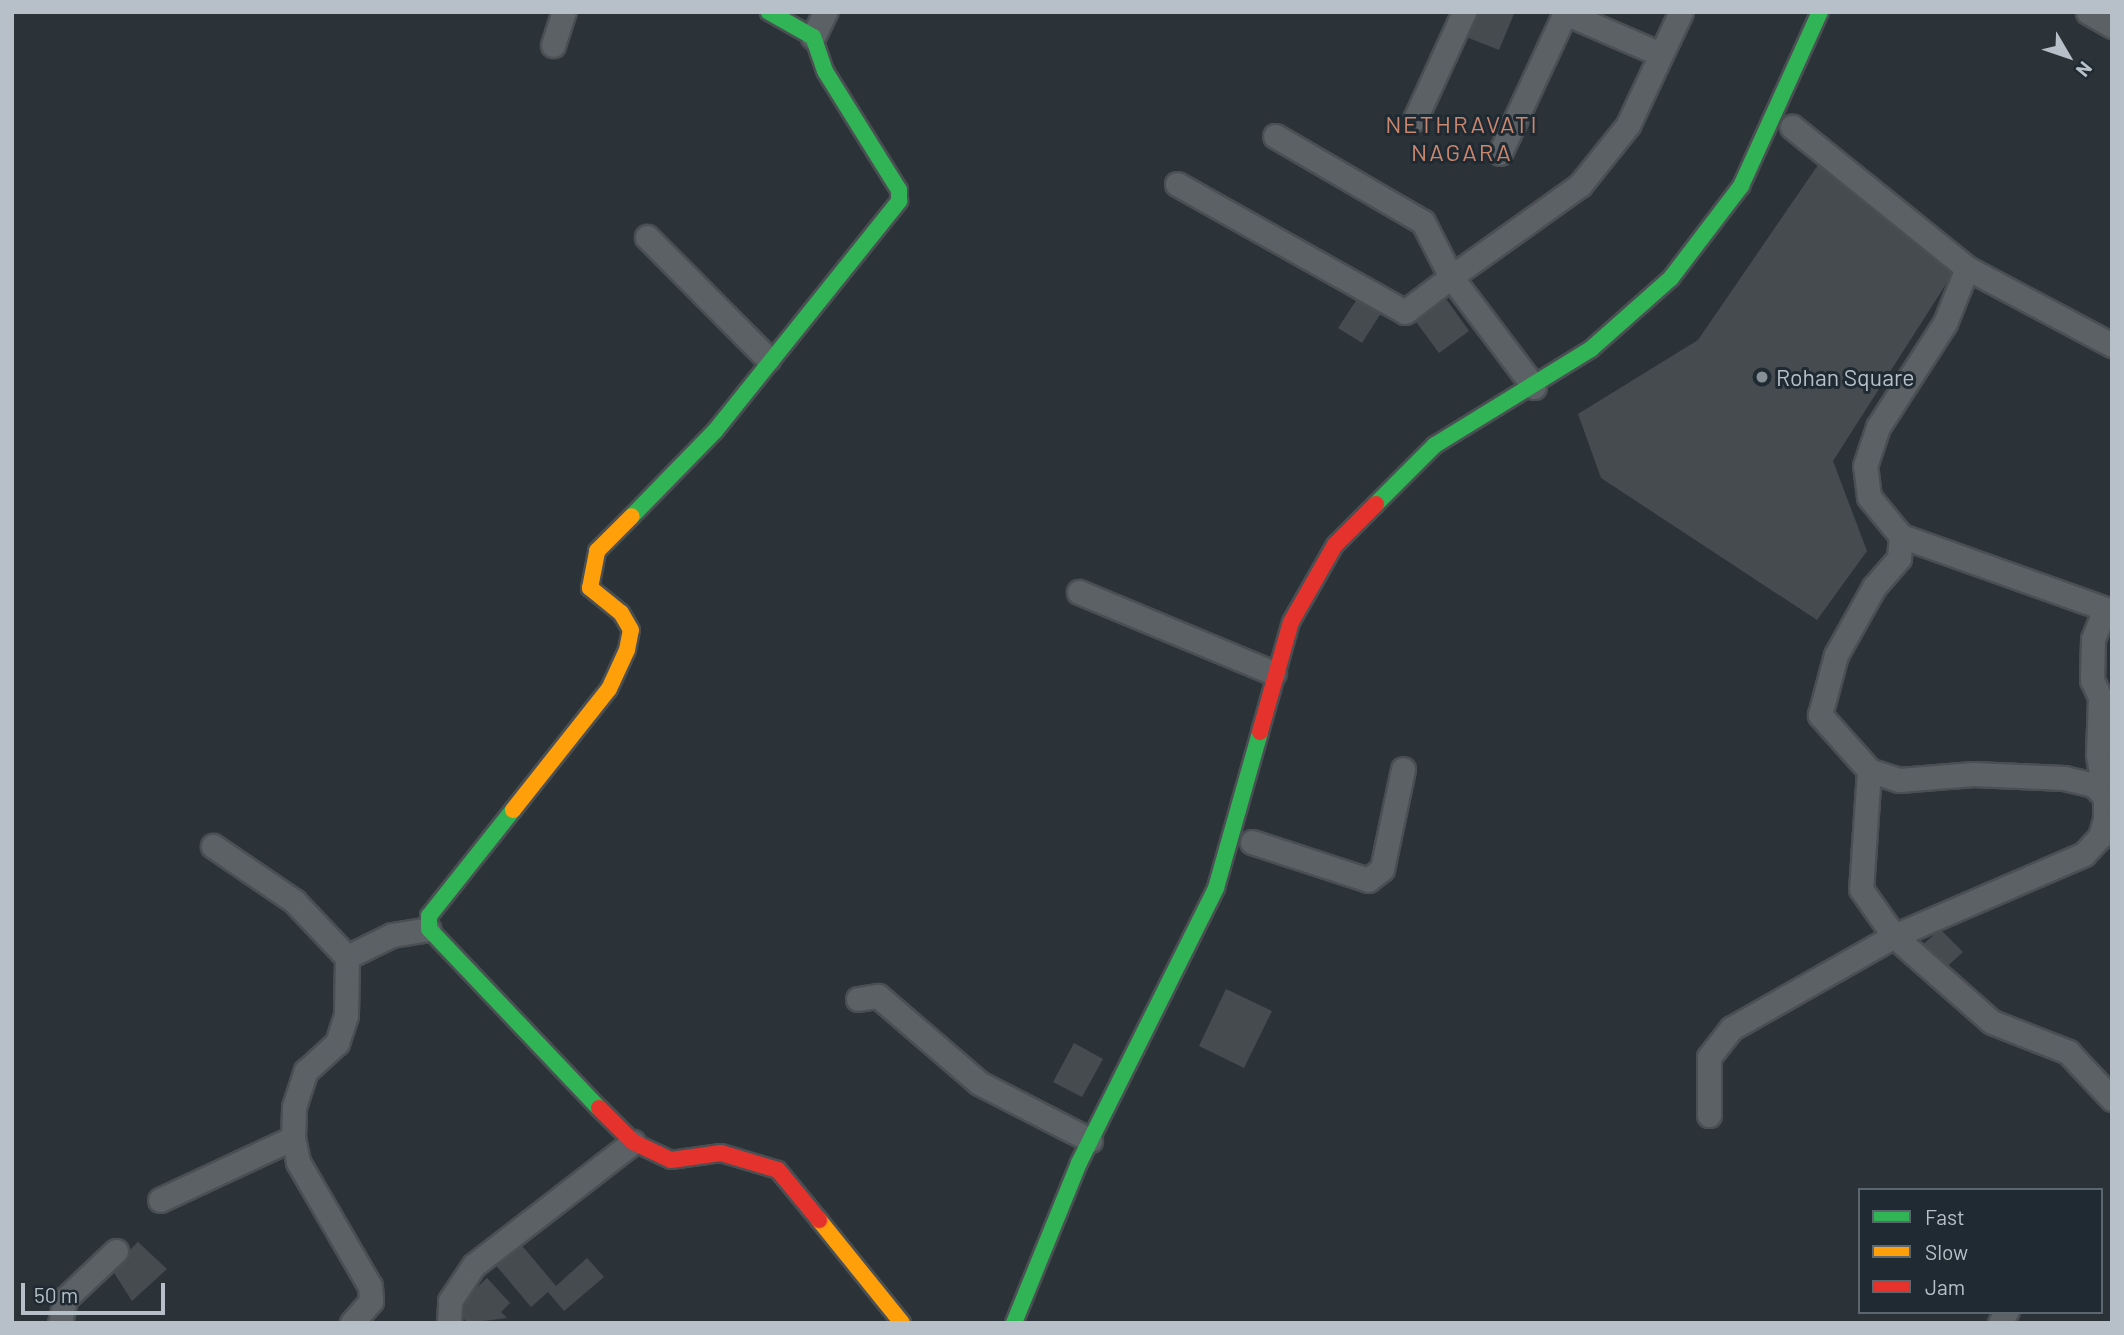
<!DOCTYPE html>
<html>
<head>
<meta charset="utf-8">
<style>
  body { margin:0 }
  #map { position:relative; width:2124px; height:1335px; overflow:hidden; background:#2c3338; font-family:Barlow,sans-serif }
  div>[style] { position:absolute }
  .building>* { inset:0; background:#454b4f }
  .roads { filter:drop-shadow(2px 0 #4a4f53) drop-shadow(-2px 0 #4a4f53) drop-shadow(0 2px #4a4f53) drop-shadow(0 -2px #4a4f53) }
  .street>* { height:23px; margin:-11.5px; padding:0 11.5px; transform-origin:11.5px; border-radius:11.5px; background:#5c6166 }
  .fast>* { height:16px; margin:-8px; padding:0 8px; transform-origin:8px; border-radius:8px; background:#30b455 }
  .slow>* { height:16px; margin:-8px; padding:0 8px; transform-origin:8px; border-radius:8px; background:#ff9f0a }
  .jam>* { height:16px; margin:-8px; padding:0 8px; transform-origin:8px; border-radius:8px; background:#e5322d }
  .dots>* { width:19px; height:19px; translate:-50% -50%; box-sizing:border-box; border:4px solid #1f2a32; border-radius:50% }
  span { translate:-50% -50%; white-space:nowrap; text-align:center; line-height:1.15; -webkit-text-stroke:6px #1f2a32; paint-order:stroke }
  .poi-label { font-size:23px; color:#b7c0c8 }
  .left { translate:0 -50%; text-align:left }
  .neighbourhood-label { font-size:24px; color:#cb866e; letter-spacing:2px }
  .frame { position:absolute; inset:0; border:14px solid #b7c0c8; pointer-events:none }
  .legend { position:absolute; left:1858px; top:1188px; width:245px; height:126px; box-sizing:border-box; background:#1f2a32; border:2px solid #5c666e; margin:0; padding:9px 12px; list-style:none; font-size:21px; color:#b7c0c8 }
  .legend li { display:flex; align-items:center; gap:14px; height:35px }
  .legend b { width:35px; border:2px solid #5c666e }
  .north { position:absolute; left:2033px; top:21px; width:70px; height:70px; -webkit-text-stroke:5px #1f2a32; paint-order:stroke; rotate:129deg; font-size:19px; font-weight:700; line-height:28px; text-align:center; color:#b7c0c8 }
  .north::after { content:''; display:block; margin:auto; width:24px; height:32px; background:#b7c0c8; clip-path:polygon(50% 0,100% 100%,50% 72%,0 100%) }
  .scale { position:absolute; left:21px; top:1283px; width:144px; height:32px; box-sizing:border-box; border:4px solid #b7c0c8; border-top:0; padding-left:9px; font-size:21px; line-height:24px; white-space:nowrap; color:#b7c0c8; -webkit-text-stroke:5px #1f2a32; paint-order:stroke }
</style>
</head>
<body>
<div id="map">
  <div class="building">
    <i style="clip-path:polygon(1471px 12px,1514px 14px,1499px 50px,1461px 35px)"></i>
    <i style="clip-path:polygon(1820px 162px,1955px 270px,1833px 461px,1867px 551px,1817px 620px,1601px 478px,1578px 414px,1698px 340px)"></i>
    <i style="clip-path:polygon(1361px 293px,1385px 307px,1362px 343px,1338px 328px)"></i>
    <i style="clip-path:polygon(1444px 296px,1469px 331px,1439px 353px,1414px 319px)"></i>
    <i style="clip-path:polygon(1940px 929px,1963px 952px,1939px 974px,1915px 952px)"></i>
    <i style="clip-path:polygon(1226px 989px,1272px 1011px,1244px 1068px,1199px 1046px)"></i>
    <i style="clip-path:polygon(1074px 1043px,1103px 1059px,1082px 1097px,1053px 1082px)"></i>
    <i style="clip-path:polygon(138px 1242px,167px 1269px,132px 1301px,111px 1268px)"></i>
    <i style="clip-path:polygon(519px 1242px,556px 1286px,587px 1258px,604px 1277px,564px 1311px,548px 1292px,531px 1307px,494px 1263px)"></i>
    <i style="clip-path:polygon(487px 1278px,510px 1303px,501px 1312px,507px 1318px,468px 1323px,454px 1309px)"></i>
  </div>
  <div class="roads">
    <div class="street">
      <i style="left:1563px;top:12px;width:106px;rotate:23.4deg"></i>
      <i style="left:2088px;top:12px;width:28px;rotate:30deg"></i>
      <i style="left:813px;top:37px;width:28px;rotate:-64deg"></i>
      <i style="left:553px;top:45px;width:35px;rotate:-72deg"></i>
      <i style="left:1415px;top:119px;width:118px;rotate:-65.4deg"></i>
      <i style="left:1500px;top:153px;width:154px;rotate:-65.1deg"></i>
      <i style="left:1177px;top:184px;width:261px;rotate:29.3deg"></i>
      <i style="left:1405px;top:312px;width:58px;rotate:-37.3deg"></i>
      <i style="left:1451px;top:277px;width:62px;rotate:-117deg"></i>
      <i style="left:1423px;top:222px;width:171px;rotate:-149.8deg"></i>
      <i style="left:647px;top:237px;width:172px;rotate:45.2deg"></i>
      <i style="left:1967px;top:268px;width:164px;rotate:28deg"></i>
      <i style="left:1534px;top:387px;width:138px;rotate:-127deg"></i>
      <i style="left:1451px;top:277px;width:158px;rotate:-35.5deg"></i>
      <i style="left:1580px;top:185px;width:77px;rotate:-51.3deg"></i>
      <i style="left:1628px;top:125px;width:125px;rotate:-64.9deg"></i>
      <i style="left:1901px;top:536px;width:224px;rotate:19.6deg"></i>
      <i style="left:1079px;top:592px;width:211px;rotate:22.6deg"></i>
      <i style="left:1869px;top:770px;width:119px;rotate:93.8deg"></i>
      <i style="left:1861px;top:889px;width:57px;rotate:54.9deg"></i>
      <i style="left:1894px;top:936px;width:130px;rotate:41.3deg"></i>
      <i style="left:1992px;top:1022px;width:82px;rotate:21.5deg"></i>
      <i style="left:2068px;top:1052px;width:64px;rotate:46.9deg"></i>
      <i style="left:2105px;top:797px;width:43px;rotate:-99.5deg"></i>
      <i style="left:2098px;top:755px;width:58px;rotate:-88deg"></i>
      <i style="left:2100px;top:697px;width:19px;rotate:-115deg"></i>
      <i style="left:2092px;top:680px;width:41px;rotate:-88.6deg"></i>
      <i style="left:2093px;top:639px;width:32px;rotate:-68deg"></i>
      <i style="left:1252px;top:842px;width:122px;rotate:18.1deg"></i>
      <i style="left:1368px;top:880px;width:18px;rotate:-38deg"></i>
      <i style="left:1382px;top:869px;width:102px;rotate:-78.1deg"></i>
      <i style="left:347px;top:957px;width:50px;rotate:-26.1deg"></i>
      <i style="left:392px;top:935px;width:37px;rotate:-9deg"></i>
      <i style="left:858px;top:999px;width:20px;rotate:-9deg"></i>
      <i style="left:878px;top:996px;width:133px;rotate:40.7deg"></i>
      <i style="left:979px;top:1083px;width:125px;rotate:27.2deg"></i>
      <i style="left:1709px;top:1115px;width:58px;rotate:-90deg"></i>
      <i style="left:1709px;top:1057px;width:37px;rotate:-52deg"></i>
      <i style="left:1732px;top:1028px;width:186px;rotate:-29.6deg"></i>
      <i style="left:1894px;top:936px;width:207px;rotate:-23.3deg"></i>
      <i style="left:2084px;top:854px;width:23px;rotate:-47deg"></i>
      <i style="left:2100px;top:837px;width:19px;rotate:-74deg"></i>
      <i style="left:2105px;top:819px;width:22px;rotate:-90deg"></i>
      <i style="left:2105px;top:797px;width:16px;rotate:-133deg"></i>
      <i style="left:2094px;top:785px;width:31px;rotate:-167deg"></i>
      <i style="left:2064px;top:778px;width:91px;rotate:-177.5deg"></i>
      <i style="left:1973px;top:774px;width:74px;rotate:175.4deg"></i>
      <i style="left:1899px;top:780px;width:32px;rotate:-162deg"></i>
      <i style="left:1869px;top:770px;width:74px;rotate:-131.7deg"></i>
      <i style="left:1820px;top:715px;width:62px;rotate:-75.1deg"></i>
      <i style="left:1836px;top:655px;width:78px;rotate:-60.8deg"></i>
      <i style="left:1874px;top:587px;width:38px;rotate:-49deg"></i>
      <i style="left:1899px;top:558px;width:22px;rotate:-85deg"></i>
      <i style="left:1901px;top:536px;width:50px;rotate:-129.4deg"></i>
      <i style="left:1869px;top:497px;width:31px;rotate:-97deg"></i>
      <i style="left:1865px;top:466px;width:41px;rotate:-71.6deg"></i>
      <i style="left:1878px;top:427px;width:124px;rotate:-57.2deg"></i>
      <i style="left:1945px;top:323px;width:59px;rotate:-68.2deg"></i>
      <i style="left:1967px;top:268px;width:225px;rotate:-141.1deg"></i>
      <i style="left:293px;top:1138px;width:25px;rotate:78deg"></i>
      <i style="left:298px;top:1162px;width:143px;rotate:59.9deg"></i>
      <i style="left:370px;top:1286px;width:15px;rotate:86deg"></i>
      <i style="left:371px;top:1301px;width:29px;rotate:131deg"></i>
      <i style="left:160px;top:1200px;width:147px;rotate:-25deg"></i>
      <i style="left:293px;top:1138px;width:31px;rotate:-88deg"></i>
      <i style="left:294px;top:1107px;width:38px;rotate:-72deg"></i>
      <i style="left:306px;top:1071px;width:42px;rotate:-42.1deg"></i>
      <i style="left:337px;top:1043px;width:29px;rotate:-72deg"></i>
      <i style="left:346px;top:1015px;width:58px;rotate:-89deg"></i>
      <i style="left:347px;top:957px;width:77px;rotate:-133.4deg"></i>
      <i style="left:294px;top:901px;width:98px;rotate:-145.8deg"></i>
      <i style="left:60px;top:1323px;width:25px;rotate:-78deg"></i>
      <i style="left:65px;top:1299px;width:70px;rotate:-43.3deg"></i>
      <i style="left:449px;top:1323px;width:22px;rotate:-87deg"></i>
      <i style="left:450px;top:1301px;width:43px;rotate:-56.3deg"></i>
      <i style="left:474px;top:1265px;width:201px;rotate:-37.7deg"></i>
      <i style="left:2000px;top:1323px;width:13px;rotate:-61deg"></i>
    </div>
    <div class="fast">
      <i style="left:1376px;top:504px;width:83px;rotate:-45deg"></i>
      <i style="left:1435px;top:445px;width:183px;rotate:-31.6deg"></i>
      <i style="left:1591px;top:349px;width:107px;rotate:-41.6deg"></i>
      <i style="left:1671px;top:278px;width:116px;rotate:-52.7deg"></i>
      <i style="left:1741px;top:186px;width:191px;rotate:-65.6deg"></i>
      <i style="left:632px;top:516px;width:119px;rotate:-45.7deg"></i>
      <i style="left:715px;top:431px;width:295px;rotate:-51.3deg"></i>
      <i style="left:899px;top:201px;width:11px;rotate:-90deg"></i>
      <i style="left:899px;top:190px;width:140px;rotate:-121.9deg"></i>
      <i style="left:825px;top:71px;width:36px;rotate:-109deg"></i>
      <i style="left:813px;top:37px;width:51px;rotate:-150.4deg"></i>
      <i style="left:513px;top:810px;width:135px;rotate:128.4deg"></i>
      <i style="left:429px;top:916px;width:13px;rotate:90deg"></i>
      <i style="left:429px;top:929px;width:247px;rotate:46.5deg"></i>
      <i style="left:1014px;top:1323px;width:173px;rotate:-67.9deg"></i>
      <i style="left:1079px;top:1163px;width:307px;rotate:-63.5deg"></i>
      <i style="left:1216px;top:888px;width:162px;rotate:-74.2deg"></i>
    </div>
    <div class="slow">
      <i style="left:513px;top:810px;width:154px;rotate:-51.6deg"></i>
      <i style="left:609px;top:689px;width:43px;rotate:-65.2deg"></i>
      <i style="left:627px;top:650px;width:20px;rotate:-79deg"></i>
      <i style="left:631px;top:630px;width:20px;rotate:-120deg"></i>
      <i style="left:621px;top:613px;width:40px;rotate:-141deg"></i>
      <i style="left:590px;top:588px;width:38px;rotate:-79deg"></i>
      <i style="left:597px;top:551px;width:49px;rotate:-45deg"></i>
      <i style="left:819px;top:1220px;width:132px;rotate:51.1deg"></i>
    </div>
    <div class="jam">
      <i style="left:1260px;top:732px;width:114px;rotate:-74.3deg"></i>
      <i style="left:1291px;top:622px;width:89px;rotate:-60.3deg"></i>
      <i style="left:1335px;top:545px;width:58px;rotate:-45deg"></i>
      <i style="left:599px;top:1108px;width:48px;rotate:45deg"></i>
      <i style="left:633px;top:1142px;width:42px;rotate:25.3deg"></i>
      <i style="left:671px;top:1160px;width:50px;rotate:-8deg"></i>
      <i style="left:721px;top:1153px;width:59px;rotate:16.6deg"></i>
      <i style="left:778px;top:1170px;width:65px;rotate:50.6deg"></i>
    </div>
  </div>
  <div class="dots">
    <i style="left:1762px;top:377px;background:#868f96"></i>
  </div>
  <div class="poi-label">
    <span class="left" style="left:1776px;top:377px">Rohan Square</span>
  </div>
  <div class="neighbourhood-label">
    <span style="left:1462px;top:138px">NETHRAVATI<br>NAGARA</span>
  </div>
  <div class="frame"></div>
  <ul class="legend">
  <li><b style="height:9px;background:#30b455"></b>Fast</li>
  <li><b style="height:9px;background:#ff9f0a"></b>Slow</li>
  <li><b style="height:9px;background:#e5322d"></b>Jam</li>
  </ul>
  <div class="north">N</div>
  <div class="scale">50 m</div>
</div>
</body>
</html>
